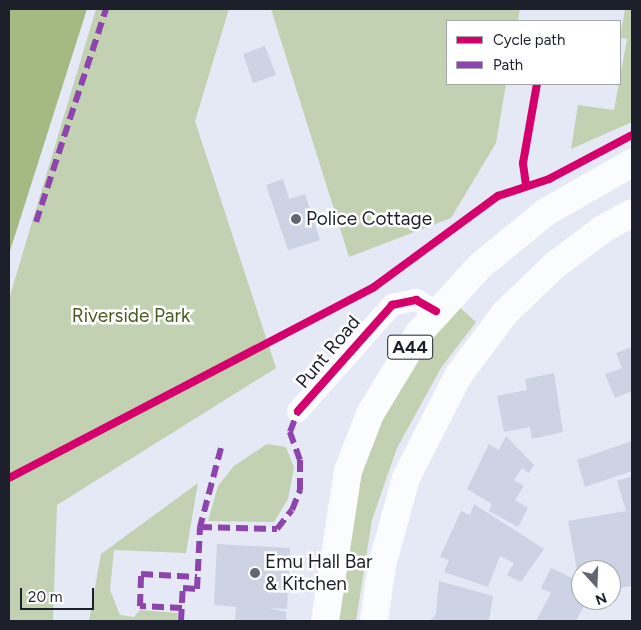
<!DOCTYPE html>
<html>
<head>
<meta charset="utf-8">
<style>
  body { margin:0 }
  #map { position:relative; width:641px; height:630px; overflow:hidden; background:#e5e9f6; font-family:Figtree,sans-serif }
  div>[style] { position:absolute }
  .green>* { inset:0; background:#c3d1b3 }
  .water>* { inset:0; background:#a5b982 }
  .building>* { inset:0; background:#cdd2e4 }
  .street>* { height:22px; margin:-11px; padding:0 11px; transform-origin:11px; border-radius:11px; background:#fbfcfe }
  .highway>* { height:28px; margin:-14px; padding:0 14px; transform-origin:14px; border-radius:14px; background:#fbfcfe }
  .quiet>* { height:6px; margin-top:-3px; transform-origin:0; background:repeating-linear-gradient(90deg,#8e44ad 0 12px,transparent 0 18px) }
  .cycleway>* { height:8px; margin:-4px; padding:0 4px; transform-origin:4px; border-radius:4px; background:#d6006c }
  .dots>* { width:14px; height:14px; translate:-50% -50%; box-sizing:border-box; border:2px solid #fff; border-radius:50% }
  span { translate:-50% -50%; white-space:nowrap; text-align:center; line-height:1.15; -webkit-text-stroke:5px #fff; paint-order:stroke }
  .shield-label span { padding:1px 4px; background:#fff; border:1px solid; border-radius:4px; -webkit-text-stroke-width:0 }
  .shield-label { font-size:18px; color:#1d202b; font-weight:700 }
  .poi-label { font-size:19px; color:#1d202b }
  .left { translate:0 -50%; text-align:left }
  .park-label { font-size:19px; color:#495b20 }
  .street-label { font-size:19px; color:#1d202b }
  .frame { position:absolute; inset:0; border:10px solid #1d202b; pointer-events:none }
  .legend { position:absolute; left:446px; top:20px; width:175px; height:65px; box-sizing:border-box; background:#fff; border:1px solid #a5a6aa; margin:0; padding:6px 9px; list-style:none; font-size:15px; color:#1d202b }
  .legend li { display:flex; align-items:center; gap:10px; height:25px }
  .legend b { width:25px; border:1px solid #a5a6aa }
  .north { position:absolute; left:571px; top:560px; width:50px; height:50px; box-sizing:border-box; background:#fff; border:1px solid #a5a6aa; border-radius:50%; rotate:160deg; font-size:14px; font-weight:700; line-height:20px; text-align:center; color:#1d202b }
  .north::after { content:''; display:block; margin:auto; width:18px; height:22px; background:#636672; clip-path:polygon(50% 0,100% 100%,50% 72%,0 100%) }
  .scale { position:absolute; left:20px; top:588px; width:74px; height:22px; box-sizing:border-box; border:2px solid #1d202b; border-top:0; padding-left:6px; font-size:15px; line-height:18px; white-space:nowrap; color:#1d202b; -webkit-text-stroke:4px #fff; paint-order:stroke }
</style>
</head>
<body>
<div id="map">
  <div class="green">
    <i style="clip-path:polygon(96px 9px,229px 9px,195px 121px,276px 368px,57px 505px,53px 621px,9px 621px,9px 299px)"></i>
    <i style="clip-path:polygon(271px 9px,520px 9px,518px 21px,447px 21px,447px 84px,506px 84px,496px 143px,451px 218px,349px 257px)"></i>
    <i style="clip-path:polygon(625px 9px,632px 9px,632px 122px,571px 149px,578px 105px,614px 110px,627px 39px,620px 38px)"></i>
    <i style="clip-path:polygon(456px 304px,476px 322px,441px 368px,397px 448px,372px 520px,356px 621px,338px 621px,362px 469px,383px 409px)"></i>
    <i style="clip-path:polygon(267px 444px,286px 447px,294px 468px,288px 499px,274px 522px,208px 521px,218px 486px,234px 466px)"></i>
    <i style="clip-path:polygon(198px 483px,186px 553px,114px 550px,110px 590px,120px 615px,134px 617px,140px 610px,178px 613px,177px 621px,89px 621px,101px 554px)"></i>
  </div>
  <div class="water">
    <i style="clip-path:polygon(9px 9px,87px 9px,9px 254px)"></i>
  </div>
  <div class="building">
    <i style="clip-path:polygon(265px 46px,276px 75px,253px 83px,243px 54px)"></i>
    <i style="clip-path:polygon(283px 179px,289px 199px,305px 194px,320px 240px,288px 250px,266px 185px)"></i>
    <i style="clip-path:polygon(632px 347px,632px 391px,615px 398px,605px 374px,622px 368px,616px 353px)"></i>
    <i style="clip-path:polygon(554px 373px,563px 432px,532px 439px,530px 427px,504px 432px,497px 396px,527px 390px,525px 379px)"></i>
    <i style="clip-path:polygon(506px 436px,534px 465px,529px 473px,522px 468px,514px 480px,524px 486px,515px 500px,528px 508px,518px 527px,489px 511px,492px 504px,467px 489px,489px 444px,499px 450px)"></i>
    <i style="clip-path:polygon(632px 441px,632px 471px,585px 487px,577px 460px)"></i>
    <i style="clip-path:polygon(632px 476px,631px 586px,611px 590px,611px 570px,577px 570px,568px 521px,626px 511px,617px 481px)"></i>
    <i style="clip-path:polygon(474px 504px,544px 549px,521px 582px,507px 575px,514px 563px,500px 556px,488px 587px,444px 572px,449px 560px,440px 557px,461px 511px,470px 515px)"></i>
    <i style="clip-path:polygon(217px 544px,290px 548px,287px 609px,269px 608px,286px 612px,286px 621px,235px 621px,236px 607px,214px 605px)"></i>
    <i style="clip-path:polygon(551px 568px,581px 582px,581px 600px,587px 600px,576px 621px,536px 621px,551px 593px,541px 588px)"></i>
    <i style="clip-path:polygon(439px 581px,493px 596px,489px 621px,430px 621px,436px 614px)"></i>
  </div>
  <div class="street">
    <i style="left:298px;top:411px;width:142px;rotate:-48.4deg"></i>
    <i style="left:392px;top:305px;width:25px;rotate:-12deg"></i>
    <i style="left:416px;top:300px;width:23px;rotate:29deg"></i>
  </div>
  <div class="highway">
    <i style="left:325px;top:621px;width:152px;rotate:-81.3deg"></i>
    <i style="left:348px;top:471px;width:61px;rotate:-68.9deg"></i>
    <i style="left:370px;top:414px;width:95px;rotate:-58.8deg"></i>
    <i style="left:419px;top:333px;width:91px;rotate:-47.7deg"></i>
    <i style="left:480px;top:266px;width:85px;rotate:-39.3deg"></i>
    <i style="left:546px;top:212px;width:99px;rotate:-29.7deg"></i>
    <i style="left:374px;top:621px;width:57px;rotate:-81.9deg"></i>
    <i style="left:382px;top:565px;width:90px;rotate:-74.6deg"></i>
    <i style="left:406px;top:478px;width:114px;rotate:-63deg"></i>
    <i style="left:458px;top:376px;width:79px;rotate:-53.3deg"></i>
    <i style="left:505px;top:313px;width:69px;rotate:-43.8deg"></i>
    <i style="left:555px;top:265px;width:60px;rotate:-36.9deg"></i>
    <i style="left:603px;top:229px;width:33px;rotate:-29deg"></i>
  </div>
  <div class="quiet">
    <i style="left:36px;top:222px;width:224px;rotate:-71.8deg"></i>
    <i style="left:221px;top:448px;width:82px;rotate:104.9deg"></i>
    <i style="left:200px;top:527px;width:77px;rotate:1.5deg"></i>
    <i style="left:277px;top:529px;width:24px;rotate:-52deg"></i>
    <i style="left:292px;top:510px;width:22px;rotate:-68deg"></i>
    <i style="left:300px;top:490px;width:30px;rotate:-90deg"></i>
    <i style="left:300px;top:460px;width:30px;rotate:-110deg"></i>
    <i style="left:290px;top:432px;width:22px;rotate:-69deg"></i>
    <i style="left:182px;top:608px;width:42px;rotate:-177.3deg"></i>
    <i style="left:140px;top:606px;width:32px;rotate:-88deg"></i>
    <i style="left:141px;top:574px;width:56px;rotate:3.1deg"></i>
    <i style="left:181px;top:621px;width:33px;rotate:-87deg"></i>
    <i style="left:183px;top:588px;width:14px;rotate:4deg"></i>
    <i style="left:197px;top:589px;width:62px;rotate:-87.2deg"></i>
  </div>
  <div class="cycleway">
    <i style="left:526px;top:185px;width:22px;rotate:-98deg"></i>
    <i style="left:523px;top:163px;width:80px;rotate:-80deg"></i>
    <i style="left:298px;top:411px;width:142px;rotate:-48.4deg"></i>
    <i style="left:392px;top:305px;width:25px;rotate:-12deg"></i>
    <i style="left:416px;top:300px;width:23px;rotate:29deg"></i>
    <i style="left:9px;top:478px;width:412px;rotate:-27.6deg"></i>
    <i style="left:374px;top:287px;width:154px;rotate:-36.3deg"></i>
    <i style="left:498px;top:196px;width:54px;rotate:-18.4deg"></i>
    <i style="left:549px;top:179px;width:94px;rotate:-27.9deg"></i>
  </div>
  <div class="dots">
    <i style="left:296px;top:219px;background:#636672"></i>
    <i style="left:255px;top:573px;background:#636672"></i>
  </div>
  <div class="shield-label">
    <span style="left:410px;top:347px">A44</span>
  </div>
  <div class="poi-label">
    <span class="left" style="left:306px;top:219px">Police Cottage</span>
    <span class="left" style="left:265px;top:573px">Emu Hall Bar<br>&amp; Kitchen</span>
  </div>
  <div class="park-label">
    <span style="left:131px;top:316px">Riverside Park</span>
  </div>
  <div class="street-label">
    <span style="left:328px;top:352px;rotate:-50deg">Punt Road</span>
  </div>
  <div class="frame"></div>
  <ul class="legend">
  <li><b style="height:6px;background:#d6006c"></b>Cycle path</li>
  <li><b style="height:6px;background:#8e44ad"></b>Path</li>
  </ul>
  <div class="north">N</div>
  <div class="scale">20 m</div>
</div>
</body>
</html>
